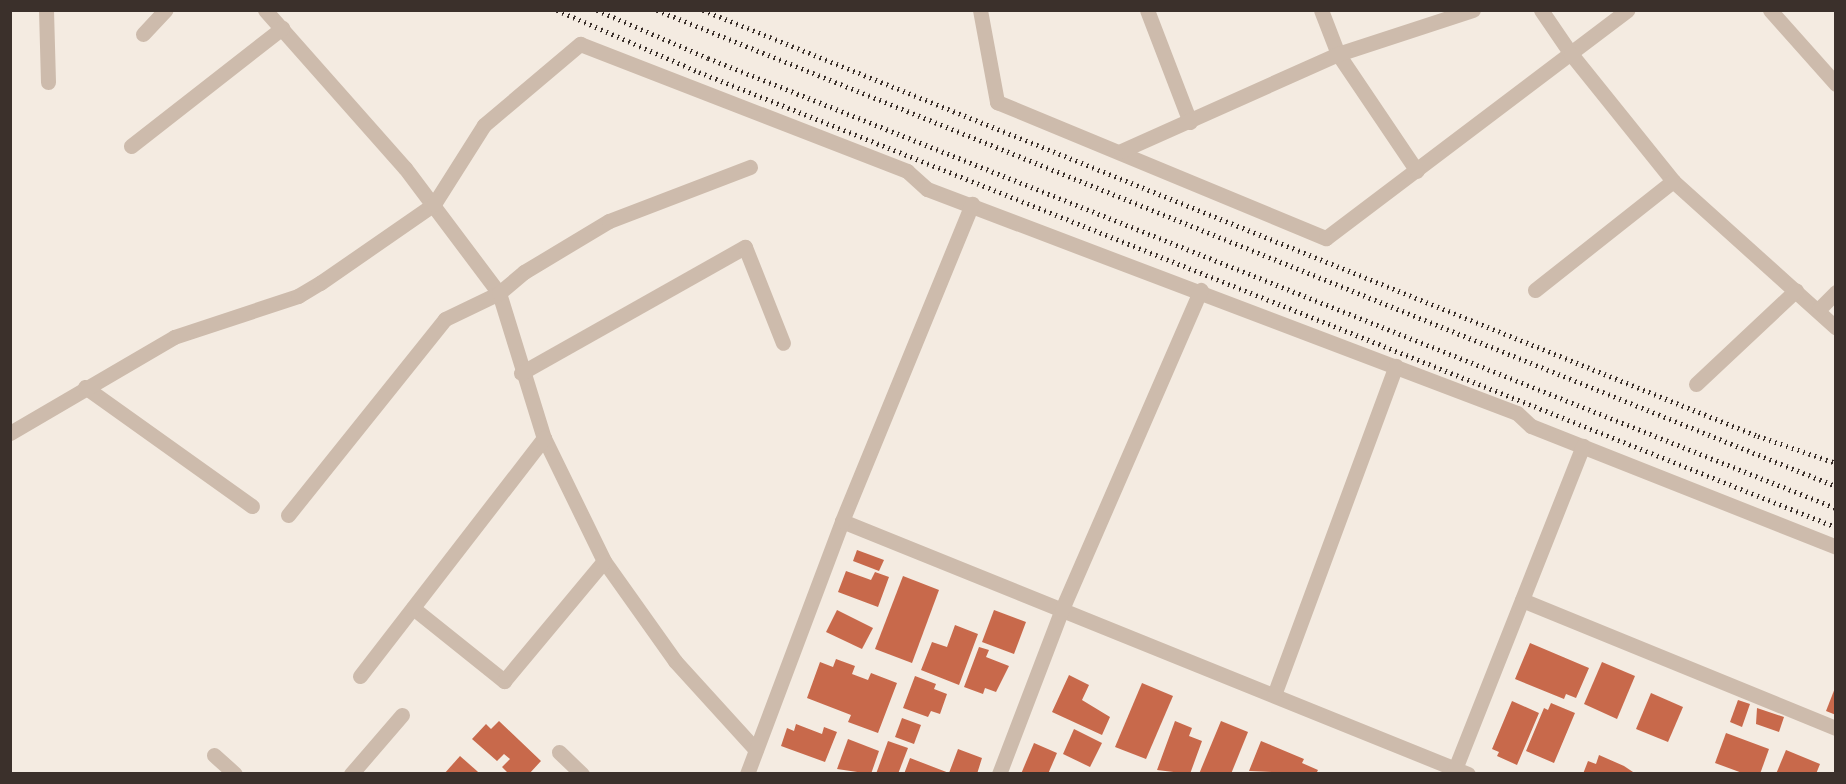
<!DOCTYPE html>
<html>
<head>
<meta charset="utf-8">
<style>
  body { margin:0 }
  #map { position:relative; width:1846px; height:784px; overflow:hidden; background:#f4ebe1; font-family:"DM Sans",sans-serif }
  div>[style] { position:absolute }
  .building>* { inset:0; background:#c8694b }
  .minor>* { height:15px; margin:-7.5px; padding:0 7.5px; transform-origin:7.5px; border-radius:7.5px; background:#cdbbac }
  .rail>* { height:4.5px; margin-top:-2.25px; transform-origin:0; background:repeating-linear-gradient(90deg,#3b302b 0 1.5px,transparent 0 6px) }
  span { translate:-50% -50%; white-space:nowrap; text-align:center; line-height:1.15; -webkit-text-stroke:4.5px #fbf5ee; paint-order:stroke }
  .frame { position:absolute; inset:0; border:12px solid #3b302b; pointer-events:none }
</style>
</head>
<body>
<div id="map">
  <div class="building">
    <i style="clip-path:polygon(857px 550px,884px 560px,879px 571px,853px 561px)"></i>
    <i style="clip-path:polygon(846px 571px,871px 580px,875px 572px,889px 577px,878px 607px,838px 592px)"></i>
    <i style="clip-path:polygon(903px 576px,939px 590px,912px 663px,875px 649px)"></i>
    <i style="clip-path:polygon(837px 610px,873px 628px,862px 649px,826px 632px)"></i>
    <i style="clip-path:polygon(994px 610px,1026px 622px,1014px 654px,982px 642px)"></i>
    <i style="clip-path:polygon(955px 625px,978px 634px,959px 685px,921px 670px,932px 642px,947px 647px)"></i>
    <i style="clip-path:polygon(1530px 643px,1589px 668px,1576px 698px,1566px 694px,1564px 699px,1515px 679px)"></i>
    <i style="clip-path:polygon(979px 647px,989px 650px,986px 657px,1009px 666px,996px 692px,985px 688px,983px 694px,964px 687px)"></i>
    <i style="clip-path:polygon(836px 659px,855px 666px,852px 674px,868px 680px,871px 673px,897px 683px,878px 733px,848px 722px,851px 715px,807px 698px,820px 662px,833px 667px)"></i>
    <i style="clip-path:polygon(1602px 662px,1635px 676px,1617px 719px,1584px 704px)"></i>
    <i style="clip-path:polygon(1069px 675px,1089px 685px,1082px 700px,1110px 717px,1102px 735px,1052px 712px)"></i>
    <i style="clip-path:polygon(915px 676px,936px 684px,934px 689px,947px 694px,940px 714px,931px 711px,928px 717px,903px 708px)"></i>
    <i style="clip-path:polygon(1142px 683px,1173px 696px,1146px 759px,1115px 747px)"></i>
    <i style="clip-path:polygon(1835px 688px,1836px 688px,1836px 715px,1826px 711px)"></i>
    <i style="clip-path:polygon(1651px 693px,1683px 707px,1668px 742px,1636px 729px)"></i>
    <i style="clip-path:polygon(1738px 700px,1750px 704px,1742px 727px,1730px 722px)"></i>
    <i style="clip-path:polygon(1512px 701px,1539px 713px,1517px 765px,1497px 756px,1499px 752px,1492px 749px)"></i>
    <i style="clip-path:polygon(1551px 703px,1575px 713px,1554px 763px,1526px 751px,1544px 708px,1548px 710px)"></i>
    <i style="clip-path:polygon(1757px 708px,1784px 717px,1779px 732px,1756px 724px)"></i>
    <i style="clip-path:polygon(902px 718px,921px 725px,914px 744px,895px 737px)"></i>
    <i style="clip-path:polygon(499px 721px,541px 761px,529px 774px,509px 774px,502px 767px,510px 759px,504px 754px,497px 761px,472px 739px,486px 724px,491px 729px)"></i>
    <i style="clip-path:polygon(1175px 721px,1192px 728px,1189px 736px,1202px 741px,1190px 774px,1157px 770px)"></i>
    <i style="clip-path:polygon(1221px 721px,1248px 732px,1231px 774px,1199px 774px)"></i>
    <i style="clip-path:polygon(796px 724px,822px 734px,824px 727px,837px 732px,825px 762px,781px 746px,787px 728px,794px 731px)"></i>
    <i style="clip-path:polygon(1074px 729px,1102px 743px,1090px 767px,1063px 754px)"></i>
    <i style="clip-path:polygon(1726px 733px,1769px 749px,1760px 774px,1745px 774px,1715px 763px)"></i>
    <i style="clip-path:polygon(848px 739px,879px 751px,871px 774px,837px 769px)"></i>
    <i style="clip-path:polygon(888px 741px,908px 748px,898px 774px,876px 774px)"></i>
    <i style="clip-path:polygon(1261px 741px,1304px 759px,1302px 763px,1318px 770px,1316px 774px,1249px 771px)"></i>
    <i style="clip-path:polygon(1034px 743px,1057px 753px,1048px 774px,1021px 774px)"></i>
    <i style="clip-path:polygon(958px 749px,982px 758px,977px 774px,904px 774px,910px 758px,949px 773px)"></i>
    <i style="clip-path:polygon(1786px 750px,1820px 764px,1816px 774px,1776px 774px)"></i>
    <i style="clip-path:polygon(1599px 755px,1624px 766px,1636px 774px,1583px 774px,1588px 761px,1596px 764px)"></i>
    <i style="clip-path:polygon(460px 756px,477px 771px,480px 774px,444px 774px)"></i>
  </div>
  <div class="minor">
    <i style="left:46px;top:10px;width:72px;rotate:88.4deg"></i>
    <i style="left:265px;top:10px;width:211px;rotate:48.5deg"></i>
    <i style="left:405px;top:168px;width:156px;rotate:53.1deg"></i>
    <i style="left:499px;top:293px;width:152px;rotate:72.8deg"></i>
    <i style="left:544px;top:438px;width:137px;rotate:64deg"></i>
    <i style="left:604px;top:561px;width:123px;rotate:54.6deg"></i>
    <i style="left:675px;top:661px;width:120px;rotate:47.7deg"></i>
    <i style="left:980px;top:10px;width:94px;rotate:79.5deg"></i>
    <i style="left:997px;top:102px;width:356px;rotate:22.5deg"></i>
    <i style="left:1326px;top:238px;width:378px;rotate:-37.1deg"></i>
    <i style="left:1147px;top:10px;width:120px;rotate:69deg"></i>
    <i style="left:1321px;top:10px;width:47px;rotate:68.9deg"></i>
    <i style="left:1338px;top:54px;width:141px;rotate:56deg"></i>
    <i style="left:1541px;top:10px;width:53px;rotate:55.7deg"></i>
    <i style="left:1571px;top:54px;width:163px;rotate:51.2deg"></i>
    <i style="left:1673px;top:181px;width:219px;rotate:42deg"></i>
    <i style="left:1770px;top:10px;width:99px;rotate:48.3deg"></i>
    <i style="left:143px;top:34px;width:33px;rotate:-47deg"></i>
    <i style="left:131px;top:146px;width:192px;rotate:-38deg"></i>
    <i style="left:1121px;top:151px;width:238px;rotate:-24.1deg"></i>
    <i style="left:1338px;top:54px;width:142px;rotate:-18.1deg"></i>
    <i style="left:1535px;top:290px;width:176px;rotate:-38.3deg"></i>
    <i style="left:1819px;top:309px;width:24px;rotate:-45deg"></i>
    <i style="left:521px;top:373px;width:257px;rotate:-29.4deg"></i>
    <i style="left:745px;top:247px;width:103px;rotate:68.4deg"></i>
    <i style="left:1696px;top:384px;width:137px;rotate:-43.2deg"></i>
    <i style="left:85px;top:387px;width:205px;rotate:35.5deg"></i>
    <i style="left:10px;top:433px;width:190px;rotate:-30.3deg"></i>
    <i style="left:174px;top:337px;width:131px;rotate:-18.3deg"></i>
    <i style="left:298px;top:296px;width:26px;rotate:-31deg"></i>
    <i style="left:320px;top:283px;width:139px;rotate:-34.7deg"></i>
    <i style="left:434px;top:204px;width:93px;rotate:-57.7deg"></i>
    <i style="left:484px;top:125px;width:126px;rotate:-40.2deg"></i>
    <i style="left:580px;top:44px;width:351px;rotate:21.2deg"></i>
    <i style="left:907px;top:171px;width:27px;rotate:42deg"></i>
    <i style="left:927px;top:189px;width:631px;rotate:20.79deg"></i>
    <i style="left:1517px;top:413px;width:19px;rotate:43deg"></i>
    <i style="left:1531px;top:426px;width:328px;rotate:21.6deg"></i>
    <i style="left:288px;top:515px;width:251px;rotate:-51.3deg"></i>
    <i style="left:445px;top:319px;width:60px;rotate:-25.7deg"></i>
    <i style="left:499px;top:293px;width:33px;rotate:-40deg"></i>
    <i style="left:524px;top:272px;width:99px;rotate:-31deg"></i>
    <i style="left:609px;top:221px;width:151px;rotate:-21deg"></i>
    <i style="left:842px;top:521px;width:675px;rotate:22.01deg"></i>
    <i style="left:1522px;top:600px;width:339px;rotate:22.2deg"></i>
    <i style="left:413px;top:608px;width:117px;rotate:38.7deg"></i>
    <i style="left:504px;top:681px;width:156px;rotate:-50.2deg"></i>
    <i style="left:360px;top:676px;width:301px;rotate:-52.3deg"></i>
    <i style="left:1274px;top:695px;width:351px;rotate:-69.7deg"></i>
    <i style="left:559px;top:752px;width:32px;rotate:44deg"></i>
    <i style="left:214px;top:755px;width:28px;rotate:42deg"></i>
    <i style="left:351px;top:774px;width:78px;rotate:-49.2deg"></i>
    <i style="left:747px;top:774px;width:270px;rotate:-69.4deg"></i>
    <i style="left:842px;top:521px;width:343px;rotate:-67.7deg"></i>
    <i style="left:999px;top:774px;width:177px;rotate:-69.1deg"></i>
    <i style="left:1062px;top:609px;width:348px;rotate:-66.5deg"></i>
    <i style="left:1453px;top:774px;width:353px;rotate:-68.4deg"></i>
  </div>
  <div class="rail">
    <i style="left:557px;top:10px;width:155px;rotate:23.6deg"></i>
    <i style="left:699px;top:72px;width:1225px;rotate:21.81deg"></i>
    <i style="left:597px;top:10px;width:121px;rotate:23.4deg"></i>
    <i style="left:708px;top:58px;width:1214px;rotate:21.75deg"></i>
    <i style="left:657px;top:10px;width:1271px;rotate:21.99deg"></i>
    <i style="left:703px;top:10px;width:1138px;rotate:21.99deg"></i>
    <i style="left:1758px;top:436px;width:83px;rotate:19.1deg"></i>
  </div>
  <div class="frame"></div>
</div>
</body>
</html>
